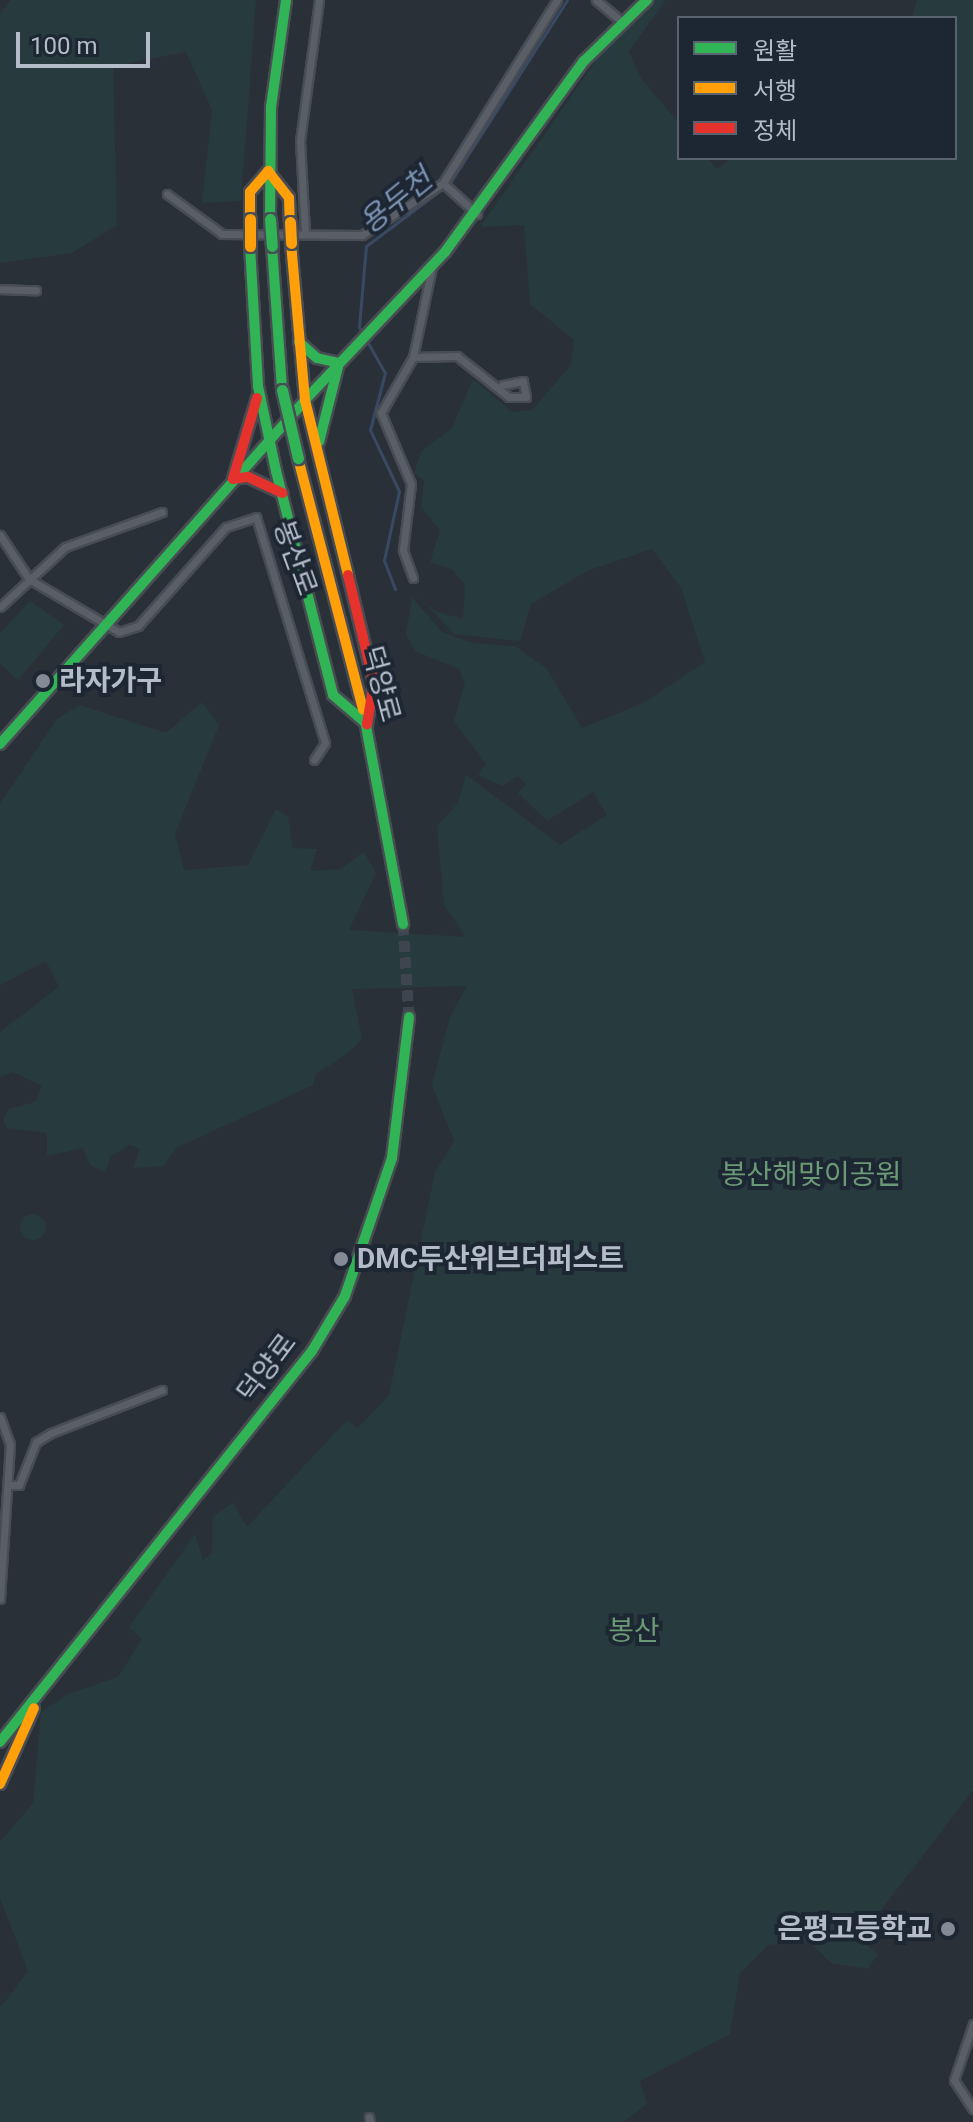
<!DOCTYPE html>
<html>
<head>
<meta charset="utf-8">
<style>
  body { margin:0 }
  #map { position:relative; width:973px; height:2122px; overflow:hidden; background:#2a3038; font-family:Roboto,"Noto Sans KR",sans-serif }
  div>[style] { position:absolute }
  .green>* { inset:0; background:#273a3e }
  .round { border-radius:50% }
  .stream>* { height:3px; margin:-1.5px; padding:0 1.5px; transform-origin:1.5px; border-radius:1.5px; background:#384963 }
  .primary-tunnel>* { height:11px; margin-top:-5.5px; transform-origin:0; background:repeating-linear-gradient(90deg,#3f454e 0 11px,transparent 0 16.5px) }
  .roads { filter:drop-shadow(2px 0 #484c53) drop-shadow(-2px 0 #484c53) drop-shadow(0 2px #484c53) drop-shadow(0 -2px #484c53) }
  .street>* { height:7px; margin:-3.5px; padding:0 3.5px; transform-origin:3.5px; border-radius:3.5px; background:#5a5e66 }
  .fast>* { height:10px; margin:-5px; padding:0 5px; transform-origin:5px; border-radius:5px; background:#30b455 }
  .slow>* { height:10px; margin:-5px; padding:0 5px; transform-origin:5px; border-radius:5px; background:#ff9f0a }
  .jam>* { height:10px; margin:-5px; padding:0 5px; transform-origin:5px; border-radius:5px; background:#e5322d }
  .bridges { filter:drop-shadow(2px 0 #484c55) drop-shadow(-2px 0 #484c55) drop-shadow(0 2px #484c55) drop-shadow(0 -2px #484c55) }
  .fast-bridge>* { height:11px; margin:-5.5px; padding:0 5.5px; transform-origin:5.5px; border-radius:5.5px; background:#30b455 }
  .slow-bridge>* { height:11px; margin:-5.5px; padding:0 5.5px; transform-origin:5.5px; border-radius:5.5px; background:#ff9f0a }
  .dots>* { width:22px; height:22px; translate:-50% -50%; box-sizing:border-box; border:4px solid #1d2633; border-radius:50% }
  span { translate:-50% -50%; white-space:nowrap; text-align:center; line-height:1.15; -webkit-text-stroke:8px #1d2633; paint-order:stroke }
  .street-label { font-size:28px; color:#b4bcc9 }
  .poi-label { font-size:28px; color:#b4bcc9; font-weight:700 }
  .left { translate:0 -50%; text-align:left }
  .right { translate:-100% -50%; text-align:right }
  .park-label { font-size:28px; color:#6b9a76 }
  .water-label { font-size:30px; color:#7c92b1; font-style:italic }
  .legend { position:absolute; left:677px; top:16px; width:280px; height:144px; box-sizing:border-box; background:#1d2633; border:2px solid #59626f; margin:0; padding:10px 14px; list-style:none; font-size:24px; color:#b4bcc9 }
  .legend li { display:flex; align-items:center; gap:16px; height:40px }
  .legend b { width:40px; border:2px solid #59626f }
  .scale { position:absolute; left:16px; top:32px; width:134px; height:36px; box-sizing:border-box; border:4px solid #b4bcc9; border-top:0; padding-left:10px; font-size:24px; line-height:28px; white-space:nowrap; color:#b4bcc9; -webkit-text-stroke:6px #1d2633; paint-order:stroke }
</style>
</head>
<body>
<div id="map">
  <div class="green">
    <i style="clip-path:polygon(11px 0,256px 0,241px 201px,202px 203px,212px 110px,186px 52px,113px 66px,117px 225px,72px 253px,0 263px,0 13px)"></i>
    <i style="clip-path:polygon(652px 0,666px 0,629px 51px,640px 77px,679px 123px,679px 158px,707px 158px,717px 169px,733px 158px,955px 158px,955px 18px,912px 17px,917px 0,973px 0,973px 1790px,859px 1939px,878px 1954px,868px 1969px,831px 1963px,810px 1942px,768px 1945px,740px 1973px,730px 2034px,640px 2081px,647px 2104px,624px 2122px,0 2122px,0 2008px,28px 1971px,0 1898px,0 1842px,33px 1803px,41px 1712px,68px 1694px,118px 1677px,142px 1639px,129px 1627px,195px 1534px,203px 1560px,212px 1553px,213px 1516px,233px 1503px,247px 1527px,347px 1420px,358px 1428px,389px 1395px,435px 1172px,454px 1141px,432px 1085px,450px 1017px,467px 986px,352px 989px,362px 1039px,348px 1053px,316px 1074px,313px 1085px,176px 1148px,164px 1166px,133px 1168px,140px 1149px,130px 1145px,111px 1156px,105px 1172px,90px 1165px,83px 1148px,47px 1156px,47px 1133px,7px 1128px,3px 1120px,9px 1109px,35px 1102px,42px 1086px,13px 1072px,0 1077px,0 1032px,59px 987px,46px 961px,0 985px,0 804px,57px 719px,80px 705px,166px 733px,202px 702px,219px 725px,175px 834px,184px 870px,248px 865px,276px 809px,288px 817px,293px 848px,317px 849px,310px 871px,340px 869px,364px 852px,376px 873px,349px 930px,466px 937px,444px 905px,437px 826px,458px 803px,466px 775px,560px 845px,607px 815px,593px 792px,547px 821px,518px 793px,526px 784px,518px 776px,502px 786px,478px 775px,486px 764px,454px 721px,465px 683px,459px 669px,415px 651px,406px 634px,412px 597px,442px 632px,472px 643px,515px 646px,547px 669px,582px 728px,645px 702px,705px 662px,681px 588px,652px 549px,589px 570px,531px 604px,520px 641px,454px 634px,414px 591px,435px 611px,463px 619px,465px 585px,452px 569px,430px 562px,440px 530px,421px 507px,424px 480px,414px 473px,421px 452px,452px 428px,473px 379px,512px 412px,532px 410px,571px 365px,574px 340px,530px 304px,524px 225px,480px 227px,616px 32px)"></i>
    <i style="clip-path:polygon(30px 601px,64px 625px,18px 680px,0 664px,0 633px)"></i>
    <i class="round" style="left:20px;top:1214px;width:26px;height:26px"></i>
  </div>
  <div class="stream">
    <i style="left:395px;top:589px;width:31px;rotate:-111deg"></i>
    <i style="left:384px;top:560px;width:71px;rotate:-77.7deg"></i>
    <i style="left:399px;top:491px;width:68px;rotate:-115.4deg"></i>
    <i style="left:370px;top:430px;width:59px;rotate:-75.3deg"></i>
    <i style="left:385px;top:373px;width:53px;rotate:-119.5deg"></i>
    <i style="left:359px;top:327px;width:81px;rotate:-85.1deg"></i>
    <i style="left:366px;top:246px;width:105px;rotate:-36.9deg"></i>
    <i style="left:450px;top:183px;width:217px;rotate:-57.4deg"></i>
  </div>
  <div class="primary-tunnel">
    <i style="left:403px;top:924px;width:93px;rotate:86.3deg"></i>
  </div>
  <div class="roads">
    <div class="street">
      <i style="left:596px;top:0;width:30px;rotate:40deg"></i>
      <i style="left:443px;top:183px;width:46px;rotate:42.4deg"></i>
      <i style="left:167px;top:194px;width:68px;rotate:36deg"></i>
      <i style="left:222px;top:234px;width:140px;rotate:0.4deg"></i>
      <i style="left:362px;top:235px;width:96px;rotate:-32.7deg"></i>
      <i style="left:443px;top:183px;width:216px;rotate:-58.1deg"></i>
      <i style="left:305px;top:233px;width:92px;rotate:-93.1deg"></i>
      <i style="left:300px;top:141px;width:142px;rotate:-82.3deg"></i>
      <i style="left:0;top:289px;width:36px;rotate:2deg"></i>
      <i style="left:413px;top:357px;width:44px;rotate:-1.3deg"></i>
      <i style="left:457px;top:356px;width:66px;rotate:38.3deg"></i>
      <i style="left:509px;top:397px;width:17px"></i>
      <i style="left:526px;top:397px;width:16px;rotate:-101deg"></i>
      <i style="left:523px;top:381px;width:21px;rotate:169deg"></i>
      <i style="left:0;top:535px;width:53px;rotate:56.6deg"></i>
      <i style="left:29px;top:579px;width:104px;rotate:30.5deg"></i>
      <i style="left:119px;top:632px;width:20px;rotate:-18deg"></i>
      <i style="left:138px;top:626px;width:132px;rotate:-48.4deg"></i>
      <i style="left:226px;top:527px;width:32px;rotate:-18deg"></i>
      <i style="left:256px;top:517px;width:236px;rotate:73deg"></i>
      <i style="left:325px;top:743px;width:20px;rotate:123deg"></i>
      <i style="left:413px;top:578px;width:30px;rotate:-110deg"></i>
      <i style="left:403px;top:550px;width:66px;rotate:-83.1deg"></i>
      <i style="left:411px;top:484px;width:77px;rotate:-112.9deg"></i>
      <i style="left:381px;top:413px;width:64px;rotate:-60.3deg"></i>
      <i style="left:413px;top:357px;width:92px;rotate:-78.1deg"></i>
      <i style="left:0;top:607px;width:88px;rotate:-42.7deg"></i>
      <i style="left:65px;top:547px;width:103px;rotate:-19.8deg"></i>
      <i style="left:0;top:1417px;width:29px;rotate:70deg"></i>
      <i style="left:10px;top:1444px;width:155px;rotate:93.7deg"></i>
      <i style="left:10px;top:1485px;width:9px"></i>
      <i style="left:19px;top:1485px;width:46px;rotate:-68.4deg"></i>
      <i style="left:36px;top:1442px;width:17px;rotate:-31deg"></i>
      <i style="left:51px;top:1433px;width:119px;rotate:-21.2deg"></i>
      <i style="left:973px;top:2024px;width:59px;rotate:108.7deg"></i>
      <i style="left:954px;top:2080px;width:35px;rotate:57deg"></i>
      <i style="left:369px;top:2117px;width:5px;rotate:79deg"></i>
    </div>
    <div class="fast">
      <i style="left:270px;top:219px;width:112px;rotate:-89.5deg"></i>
      <i style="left:271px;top:107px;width:108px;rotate:-82deg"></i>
      <i style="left:250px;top:246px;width:140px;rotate:86.7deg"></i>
      <i style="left:258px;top:386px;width:87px;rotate:78deg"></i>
      <i style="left:276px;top:471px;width:231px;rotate:75.7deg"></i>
      <i style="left:333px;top:695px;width:45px;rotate:40.5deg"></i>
      <i style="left:272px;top:246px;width:144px;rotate:86deg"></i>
      <i style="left:299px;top:342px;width:24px;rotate:42deg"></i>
      <i style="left:317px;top:358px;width:23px;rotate:13deg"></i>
      <i style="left:339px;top:363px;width:81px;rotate:104.2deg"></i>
      <i style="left:305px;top:400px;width:204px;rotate:-46.6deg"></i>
      <i style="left:445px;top:252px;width:236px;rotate:-54deg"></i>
      <i style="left:584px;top:61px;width:88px;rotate:-44.1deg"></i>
      <i style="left:363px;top:710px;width:218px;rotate:79.4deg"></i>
      <i style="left:0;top:744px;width:460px;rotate:-48.4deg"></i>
      <i style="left:0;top:1742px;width:500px;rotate:-51.41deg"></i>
      <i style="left:312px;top:1351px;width:64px;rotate:-59deg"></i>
      <i style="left:345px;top:1296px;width:146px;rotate:-71.2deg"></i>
      <i style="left:392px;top:1158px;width:142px;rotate:-83.1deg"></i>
    </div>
    <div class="slow">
      <i style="left:250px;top:219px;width:27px;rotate:-90deg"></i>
      <i style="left:250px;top:192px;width:28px;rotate:-49deg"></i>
      <i style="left:268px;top:171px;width:34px;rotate:52deg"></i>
      <i style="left:289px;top:198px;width:24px;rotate:88deg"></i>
      <i style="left:291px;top:243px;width:158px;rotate:84.9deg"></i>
      <i style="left:305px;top:400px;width:180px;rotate:76.2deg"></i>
      <i style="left:298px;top:458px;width:260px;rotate:75.5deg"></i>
      <i style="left:0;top:1784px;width:83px;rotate:-65.9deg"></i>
    </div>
    <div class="jam">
      <i style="left:257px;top:398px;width:84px;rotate:106.5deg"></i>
      <i style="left:233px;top:479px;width:15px;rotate:-8deg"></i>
      <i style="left:248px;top:477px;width:38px;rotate:25deg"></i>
      <i style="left:348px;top:575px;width:111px;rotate:76.5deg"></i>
      <i style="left:374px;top:683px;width:42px;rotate:99.7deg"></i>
    </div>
  </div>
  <div class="bridges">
    <div class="fast-bridge">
      <i style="left:270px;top:219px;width:27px;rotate:86deg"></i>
      <i style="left:282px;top:390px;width:70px;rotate:76.8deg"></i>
    </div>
    <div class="slow-bridge">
      <i style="left:250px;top:219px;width:27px;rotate:90deg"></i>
      <i style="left:290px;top:222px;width:21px;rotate:87deg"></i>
    </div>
  </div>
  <div class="dots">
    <i style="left:43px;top:681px;background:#848b96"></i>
    <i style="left:341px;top:1259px;background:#848b96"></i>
    <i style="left:948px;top:1929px;background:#848b96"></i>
  </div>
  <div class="street-label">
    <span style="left:295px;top:558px;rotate:70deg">봉산로</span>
    <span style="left:381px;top:684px;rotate:75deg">덕양로</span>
    <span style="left:267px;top:1368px;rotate:-53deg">덕양로</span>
  </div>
  <div class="poi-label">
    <span class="left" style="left:59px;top:681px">라자가구</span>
    <span class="left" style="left:357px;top:1259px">DMC두산위브더퍼스트</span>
    <span class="right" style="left:932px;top:1929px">은평고등학교</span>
  </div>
  <div class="park-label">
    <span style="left:811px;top:1175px">봉산해맞이공원</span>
    <span style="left:634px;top:1631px">봉산</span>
  </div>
  <div class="water-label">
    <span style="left:396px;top:201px;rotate:-39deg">용두천</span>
  </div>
  <ul class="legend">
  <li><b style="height:10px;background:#30b455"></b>원활</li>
  <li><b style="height:10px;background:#ff9f0a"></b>서행</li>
  <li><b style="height:10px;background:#e5322d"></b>정체</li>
  </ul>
  <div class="scale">100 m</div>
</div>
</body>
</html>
